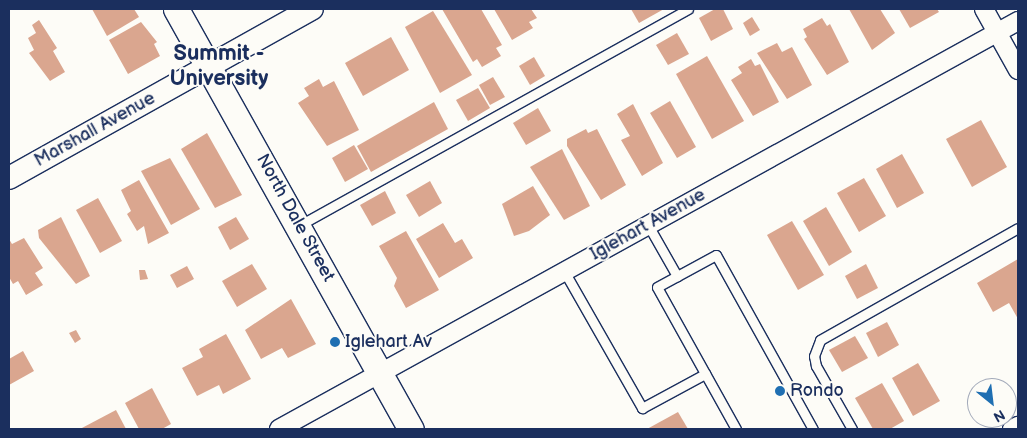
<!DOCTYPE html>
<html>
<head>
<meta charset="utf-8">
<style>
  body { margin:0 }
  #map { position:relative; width:1027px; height:438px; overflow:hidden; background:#fdfcf7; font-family:"Balsamiq Sans",sans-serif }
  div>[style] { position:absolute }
  .building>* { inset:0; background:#daa68f }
  .roads { filter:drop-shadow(1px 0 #1b2f5e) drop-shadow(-1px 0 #1b2f5e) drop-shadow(0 1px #1b2f5e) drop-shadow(0 -1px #1b2f5e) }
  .service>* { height:9px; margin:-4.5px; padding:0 4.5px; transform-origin:4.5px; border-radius:4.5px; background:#fdfcf7 }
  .minor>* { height:18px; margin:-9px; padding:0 9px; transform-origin:9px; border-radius:9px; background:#fdfcf7 }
  .tertiary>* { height:22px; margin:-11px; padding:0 11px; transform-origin:11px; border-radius:11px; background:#fdfcf7 }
  .secondary>* { height:25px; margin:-12.5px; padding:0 12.5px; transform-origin:12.5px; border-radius:12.5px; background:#fdfcf7 }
  .dots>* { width:14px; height:14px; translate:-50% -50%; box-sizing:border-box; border:2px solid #fdfcf7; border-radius:50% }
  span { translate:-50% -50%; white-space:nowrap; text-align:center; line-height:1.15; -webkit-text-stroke:4px #fdfcf7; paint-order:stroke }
  .street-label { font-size:18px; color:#1b2f5e }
  .poi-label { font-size:18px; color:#1b2f5e }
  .left { translate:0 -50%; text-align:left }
  .district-label { font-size:22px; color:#1b2f5e; font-weight:700 }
  .frame { position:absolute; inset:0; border:10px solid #1b2f5e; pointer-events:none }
  .north { position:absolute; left:967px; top:378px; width:50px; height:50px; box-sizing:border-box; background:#fdfcf7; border:1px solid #a3aaba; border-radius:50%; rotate:151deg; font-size:14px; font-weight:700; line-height:20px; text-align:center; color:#1b2f5e }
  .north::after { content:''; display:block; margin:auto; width:18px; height:22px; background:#1f6fb2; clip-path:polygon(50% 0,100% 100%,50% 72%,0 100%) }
</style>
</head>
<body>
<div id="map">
  <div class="building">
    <i style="clip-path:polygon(92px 9px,134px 9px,139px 17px,107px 36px)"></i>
    <i style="clip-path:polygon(442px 9px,481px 9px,502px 45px,496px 48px,501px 56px,482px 67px,477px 59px,473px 62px)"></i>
    <i style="clip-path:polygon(494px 9px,531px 9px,537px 18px,529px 22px,533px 28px,512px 40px)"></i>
    <i style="clip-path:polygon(631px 9px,664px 9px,639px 23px)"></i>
    <i style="clip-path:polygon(715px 9px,723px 9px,733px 29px,711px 41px,699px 18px)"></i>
    <i style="clip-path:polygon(849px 9px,880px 9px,895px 33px,872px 50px)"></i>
    <i style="clip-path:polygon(899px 9px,937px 9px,939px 12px,910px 28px)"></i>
    <i style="clip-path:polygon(433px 11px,472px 75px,440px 93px,405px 27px)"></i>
    <i style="clip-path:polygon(752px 17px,760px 30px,750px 36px,743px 23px)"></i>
    <i style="clip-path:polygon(822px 18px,827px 26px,830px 24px,849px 62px,827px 75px,804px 39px,807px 37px,803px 29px)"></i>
    <i style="clip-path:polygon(39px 20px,57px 48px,53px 51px,65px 72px,50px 81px,29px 53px,34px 50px,28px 38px,36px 33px,32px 25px)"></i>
    <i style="clip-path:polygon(141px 22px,157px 42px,154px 44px,160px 56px,128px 74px,109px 40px)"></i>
    <i style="clip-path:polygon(677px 33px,689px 54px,668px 65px,656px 45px)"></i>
    <i style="clip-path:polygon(391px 37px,409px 70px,363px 96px,345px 63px)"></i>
    <i style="clip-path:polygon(777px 43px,782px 52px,792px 47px,812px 85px,787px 99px,757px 53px)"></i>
    <i style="clip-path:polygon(707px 56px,744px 121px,712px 139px,676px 74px)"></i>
    <i style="clip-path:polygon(534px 57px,545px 76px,530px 85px,519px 66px)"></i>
    <i style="clip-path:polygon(751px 59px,755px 66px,760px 64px,779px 102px,753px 116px,731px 80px,742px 73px,738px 67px)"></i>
    <i style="clip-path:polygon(493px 77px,505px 97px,490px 105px,479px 85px)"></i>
    <i style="clip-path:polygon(319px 79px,323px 87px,334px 81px,359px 130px,327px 146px,298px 103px,309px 96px,304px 88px)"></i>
    <i style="clip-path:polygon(478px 88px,490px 108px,468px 121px,456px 100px)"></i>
    <i style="clip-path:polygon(670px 101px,696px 147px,677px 158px,650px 113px)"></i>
    <i style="clip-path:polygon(434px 102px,448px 129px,371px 172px,357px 146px)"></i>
    <i style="clip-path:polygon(633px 104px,663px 163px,642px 176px,621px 140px,630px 136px,617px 114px)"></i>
    <i style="clip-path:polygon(538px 108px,551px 131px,526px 145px,513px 123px)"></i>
    <i style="clip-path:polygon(981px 120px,1007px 167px,972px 187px,946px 139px)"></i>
    <i style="clip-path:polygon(586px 129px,588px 133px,597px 129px,626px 185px,601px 200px,567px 146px,567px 139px)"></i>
    <i style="clip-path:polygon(207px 133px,242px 195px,215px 208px,181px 149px)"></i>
    <i style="clip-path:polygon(354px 145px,368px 169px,345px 182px,332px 158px)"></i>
    <i style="clip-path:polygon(562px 149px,590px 206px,564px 220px,530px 167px)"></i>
    <i style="clip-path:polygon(902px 154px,924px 193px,897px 208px,876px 169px)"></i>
    <i style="clip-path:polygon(170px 158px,200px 209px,171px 225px,141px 171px)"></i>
    <i style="clip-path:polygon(864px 178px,886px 216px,859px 232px,837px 193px)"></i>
    <i style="clip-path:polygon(139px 180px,169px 233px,148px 244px,144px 226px,137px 231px,127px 214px,131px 211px,121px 190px)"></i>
    <i style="clip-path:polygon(430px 181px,442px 203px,419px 217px,406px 195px)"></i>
    <i style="clip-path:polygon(533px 186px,550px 215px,529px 231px,514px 236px,502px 204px)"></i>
    <i style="clip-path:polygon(385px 191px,396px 213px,372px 226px,360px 205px)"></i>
    <i style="clip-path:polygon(98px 198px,122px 241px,100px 253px,76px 210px)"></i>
    <i style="clip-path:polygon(826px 207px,852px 252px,829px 266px,803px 221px)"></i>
    <i style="clip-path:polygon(61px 217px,90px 276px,76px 284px,39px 238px,38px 230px)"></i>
    <i style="clip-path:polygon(236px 217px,249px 239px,230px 250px,218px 227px)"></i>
    <i style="clip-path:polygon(792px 221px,824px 275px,798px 290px,767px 235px)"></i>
    <i style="clip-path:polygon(443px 223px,455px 243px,462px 239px,473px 258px,439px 278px,416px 239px)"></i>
    <i style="clip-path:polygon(406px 231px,439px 290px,406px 308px,394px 286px,397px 278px,379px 246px)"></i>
    <i style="clip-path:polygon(24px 238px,43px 268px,35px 273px,43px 285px,26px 295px,18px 281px,13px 284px,9px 277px,9px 239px,12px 244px)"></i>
    <i style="clip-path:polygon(1018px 259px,1018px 319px,1009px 303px,993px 312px,977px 283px)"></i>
    <i style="clip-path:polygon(252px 264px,267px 289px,237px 307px,222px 281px)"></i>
    <i style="clip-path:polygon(866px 264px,878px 288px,857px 299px,845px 276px)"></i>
    <i style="clip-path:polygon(187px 266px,194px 279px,177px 288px,170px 275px)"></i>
    <i style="clip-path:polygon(139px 270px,145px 270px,148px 279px,140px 280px)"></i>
    <i style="clip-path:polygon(291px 299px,316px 344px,288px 358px,282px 348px,261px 359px,245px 330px)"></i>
    <i style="clip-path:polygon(887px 322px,899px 345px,878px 357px,866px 333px)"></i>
    <i style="clip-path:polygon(76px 330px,81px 339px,75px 343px,69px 333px)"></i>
    <i style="clip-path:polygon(226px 334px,251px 379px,223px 394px,219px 385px,197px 396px,182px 368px,203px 357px,199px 349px)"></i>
    <i style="clip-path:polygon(855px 336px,868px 358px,842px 372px,829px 350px)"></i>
    <i style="clip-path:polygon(23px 351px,34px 371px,9px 385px,9px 359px)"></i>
    <i style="clip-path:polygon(918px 363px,940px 401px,913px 416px,892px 378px)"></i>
    <i style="clip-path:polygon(882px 383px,904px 421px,890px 429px,873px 429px,855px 398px)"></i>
    <i style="clip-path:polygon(152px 388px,171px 424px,162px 429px,139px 429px,125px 403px)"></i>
    <i style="clip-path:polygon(116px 410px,126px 429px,80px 429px)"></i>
    <i style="clip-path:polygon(678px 412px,688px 429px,647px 429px)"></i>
  </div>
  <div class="roads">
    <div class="service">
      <i style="left:300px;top:225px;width:444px;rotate:-29.1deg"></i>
      <i style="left:648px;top:225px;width:59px;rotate:60.4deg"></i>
      <i style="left:564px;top:271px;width:158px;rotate:60.3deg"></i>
      <i style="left:642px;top:408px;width:72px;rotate:-28.4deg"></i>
      <i style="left:736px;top:429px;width:162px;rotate:-119.1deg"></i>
      <i style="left:657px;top:287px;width:67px;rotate:-28.5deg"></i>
      <i style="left:716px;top:255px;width:199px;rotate:60.9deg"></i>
      <i style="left:852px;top:429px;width:73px;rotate:-119.7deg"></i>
      <i style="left:816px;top:366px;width:10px;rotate:-101deg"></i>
      <i style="left:814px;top:356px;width:17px;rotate:-69deg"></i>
      <i style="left:820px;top:340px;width:227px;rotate:-29.5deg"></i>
    </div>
    <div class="minor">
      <i style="left:984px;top:9px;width:70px;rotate:60.9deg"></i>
      <i style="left:279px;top:429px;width:844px;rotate:-28.9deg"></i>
      <i style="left:1012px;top:429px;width:7px;rotate:-27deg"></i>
    </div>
    <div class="tertiary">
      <i style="left:9px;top:178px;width:347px;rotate:-29.2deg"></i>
    </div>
    <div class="secondary">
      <i style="left:176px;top:9px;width:481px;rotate:60.8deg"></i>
    </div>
  </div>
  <div class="dots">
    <i style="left:335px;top:342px;background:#1f6fb2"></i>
    <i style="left:780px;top:391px;background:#1f6fb2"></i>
  </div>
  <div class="street-label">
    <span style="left:95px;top:130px;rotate:-29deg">Marshall Avenue</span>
    <span style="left:295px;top:218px;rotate:61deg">North Dale Street</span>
    <span style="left:648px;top:225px;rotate:-29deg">Iglehart Avenue</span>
  </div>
  <div class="poi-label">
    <span class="left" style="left:345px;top:342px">Iglehart Av</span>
    <span class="left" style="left:790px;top:391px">Rondo</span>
  </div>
  <div class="district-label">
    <span style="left:219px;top:66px">Summit -<br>University</span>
  </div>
  <div class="frame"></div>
  <div class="north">N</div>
</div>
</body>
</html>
